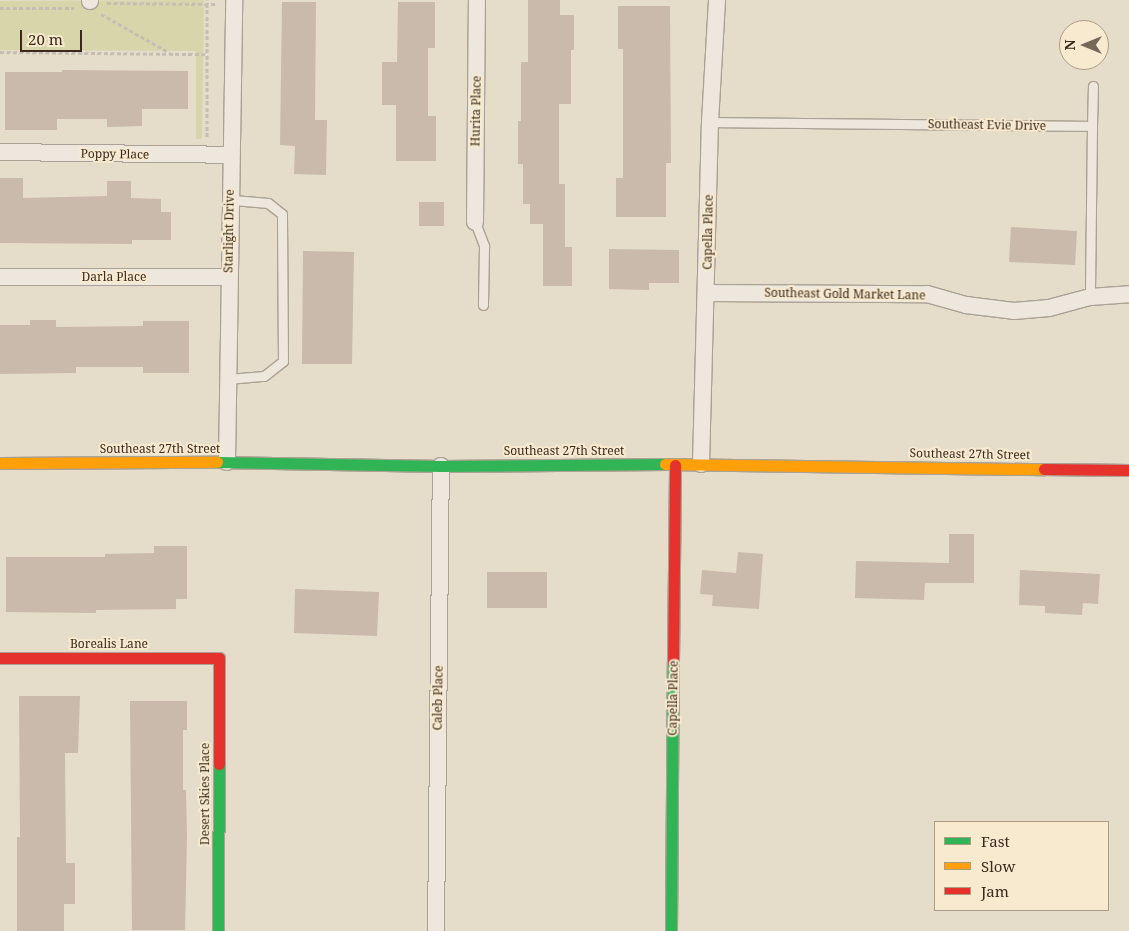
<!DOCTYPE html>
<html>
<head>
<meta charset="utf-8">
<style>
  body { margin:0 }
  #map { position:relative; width:1129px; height:931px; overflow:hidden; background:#e6dcca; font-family:"Noto Serif",serif }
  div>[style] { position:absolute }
  .green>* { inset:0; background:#d8d5ab }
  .building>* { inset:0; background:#cabaab }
  .path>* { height:3px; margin-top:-1.5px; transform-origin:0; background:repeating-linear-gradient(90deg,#c6beb4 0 4px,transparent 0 6.5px) }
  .roads { filter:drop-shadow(1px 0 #aba194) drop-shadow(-1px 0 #aba194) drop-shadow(0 1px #aba194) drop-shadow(0 -1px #aba194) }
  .lane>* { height:9px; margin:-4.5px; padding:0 4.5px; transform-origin:4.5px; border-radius:4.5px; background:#ede7dd }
  .street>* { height:16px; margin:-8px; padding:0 8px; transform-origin:8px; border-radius:8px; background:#ede7dd }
  .fast>* { height:11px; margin:-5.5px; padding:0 5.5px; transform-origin:5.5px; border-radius:5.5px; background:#30b455 }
  .slow>* { height:11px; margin:-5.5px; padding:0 5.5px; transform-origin:5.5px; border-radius:5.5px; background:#ff9f0a }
  .jam>* { height:11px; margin:-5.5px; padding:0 5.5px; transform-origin:5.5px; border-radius:5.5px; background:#e5322d }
  span { translate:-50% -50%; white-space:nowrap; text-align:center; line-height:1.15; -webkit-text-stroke:4px #f8eacf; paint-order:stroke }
  .street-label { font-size:12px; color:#3a291c }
  .legend { position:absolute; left:934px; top:821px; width:175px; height:90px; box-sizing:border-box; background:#f8eacf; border:1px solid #ac9d87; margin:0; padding:6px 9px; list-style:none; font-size:15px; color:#3a291c }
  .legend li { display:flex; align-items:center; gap:10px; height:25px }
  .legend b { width:25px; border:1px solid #ac9d87 }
  .north { position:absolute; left:1059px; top:20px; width:50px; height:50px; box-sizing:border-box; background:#f8eacf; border:1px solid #ac9d87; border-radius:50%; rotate:270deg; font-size:14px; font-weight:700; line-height:20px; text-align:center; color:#3a291c }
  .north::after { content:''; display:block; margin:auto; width:18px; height:22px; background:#766859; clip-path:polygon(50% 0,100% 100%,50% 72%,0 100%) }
  .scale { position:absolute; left:20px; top:30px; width:62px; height:22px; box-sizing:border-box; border:2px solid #3a291c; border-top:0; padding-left:6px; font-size:15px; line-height:18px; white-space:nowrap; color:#3a291c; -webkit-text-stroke:4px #f8eacf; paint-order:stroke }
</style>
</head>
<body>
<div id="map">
  <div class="green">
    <i style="clip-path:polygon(204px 0,202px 139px,196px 139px,196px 51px,0 50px,0 1px)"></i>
  </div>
  <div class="building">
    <i style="clip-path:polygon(528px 0,560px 0,560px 15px,574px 15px,574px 50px,571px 50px,571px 104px,559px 104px,559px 184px,565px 184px,565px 247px,572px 247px,572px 286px,543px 286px,543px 224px,530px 224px,530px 204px,523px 204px,523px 164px,518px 164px,518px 121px,521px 121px,521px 62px,528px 62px)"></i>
    <i style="clip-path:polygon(282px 2px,316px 2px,315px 120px,327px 120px,326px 175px,294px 174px,295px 146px,280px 145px)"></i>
    <i style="clip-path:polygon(398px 2px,435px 2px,435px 48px,428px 48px,428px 116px,436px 116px,436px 161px,396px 161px,396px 105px,382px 105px,382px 62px,397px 62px)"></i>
    <i style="clip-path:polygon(618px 6px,670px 6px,671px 163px,666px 163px,666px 217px,616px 217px,616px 178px,623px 178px,623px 49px,618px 49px)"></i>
    <i style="clip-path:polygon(62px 70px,188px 71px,188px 109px,142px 109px,142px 126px,107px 127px,107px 119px,57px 119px,57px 130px,5px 130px,5px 72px,62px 72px)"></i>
    <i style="clip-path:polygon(0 178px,23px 178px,23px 198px,107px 196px,107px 181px,131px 181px,131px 198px,161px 199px,161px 212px,171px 212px,171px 240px,132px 240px,132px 244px,0 243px)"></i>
    <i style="clip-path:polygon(419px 202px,444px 202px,444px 226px,419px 226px)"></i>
    <i style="clip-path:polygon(1011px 227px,1077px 231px,1075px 265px,1009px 262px)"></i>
    <i style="clip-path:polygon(609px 249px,679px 250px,679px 283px,649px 283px,649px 290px,609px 289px)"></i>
    <i style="clip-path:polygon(303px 251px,354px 252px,352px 364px,302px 364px)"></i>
    <i style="clip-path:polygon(30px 320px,56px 320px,56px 327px,143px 326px,143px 321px,189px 321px,189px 373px,143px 373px,143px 367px,76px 367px,76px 373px,0 374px,0 325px,30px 325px)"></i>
    <i style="clip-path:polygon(949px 534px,974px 534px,974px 583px,925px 583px,924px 600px,855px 598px,856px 561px,949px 563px)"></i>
    <i style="clip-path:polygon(154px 546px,187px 546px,187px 599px,176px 599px,176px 609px,96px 610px,96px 613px,6px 612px,6px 557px,105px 557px,105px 554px,154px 553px)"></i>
    <i style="clip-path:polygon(738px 552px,763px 554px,759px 609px,712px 606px,713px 595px,700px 594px,702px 570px,736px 573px)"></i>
    <i style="clip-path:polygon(1020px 570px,1100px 574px,1098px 604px,1083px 603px,1082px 615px,1045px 613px,1045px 606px,1019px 605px)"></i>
    <i style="clip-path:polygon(487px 572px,547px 572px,547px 608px,487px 608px)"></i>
    <i style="clip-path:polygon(295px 589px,379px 592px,377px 636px,294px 633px)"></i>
    <i style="clip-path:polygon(19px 696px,80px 696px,78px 753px,65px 753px,66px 863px,75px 863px,75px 904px,64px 904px,64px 931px,17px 931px,17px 837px,20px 837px)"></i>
    <i style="clip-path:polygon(130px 701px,187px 701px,187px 730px,183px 730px,183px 790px,186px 790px,187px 837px,185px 930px,132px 930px)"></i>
  </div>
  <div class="path">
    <i style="left:107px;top:3px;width:108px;rotate:0.5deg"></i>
    <i style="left:0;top:8px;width:74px"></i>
    <i style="left:101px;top:14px;width:79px;rotate:29.5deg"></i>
    <i style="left:0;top:52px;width:207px;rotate:0.6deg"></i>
    <i style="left:207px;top:137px;width:137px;rotate:-90deg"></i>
  </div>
  <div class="roads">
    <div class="lane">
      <i style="left:710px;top:122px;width:382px;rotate:0.6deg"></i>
      <i style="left:1092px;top:126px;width:171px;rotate:90.7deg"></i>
      <i style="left:1092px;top:126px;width:40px;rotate:-88.6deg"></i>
      <i style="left:475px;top:222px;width:26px;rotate:69deg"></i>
      <i style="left:484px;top:246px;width:59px;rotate:91deg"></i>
      <i style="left:228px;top:379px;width:36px;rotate:-5deg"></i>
      <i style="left:264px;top:376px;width:24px;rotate:-38deg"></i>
      <i style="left:283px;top:361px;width:147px;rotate:-90.4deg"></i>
      <i style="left:282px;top:214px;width:18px;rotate:-142deg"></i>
      <i style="left:268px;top:203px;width:38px;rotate:-175deg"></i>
    </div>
    <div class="street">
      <i style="left:90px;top:1px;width:1px;rotate:-90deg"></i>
      <i style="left:0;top:152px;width:231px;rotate:0.7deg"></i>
      <i style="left:475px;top:222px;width:222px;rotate:-89.5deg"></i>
      <i style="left:0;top:277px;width:229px"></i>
      <i style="left:707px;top:293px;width:220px;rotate:0.3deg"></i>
      <i style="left:927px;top:294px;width:41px;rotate:15.8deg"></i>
      <i style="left:966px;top:305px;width:48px;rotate:7.1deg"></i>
      <i style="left:1014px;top:311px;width:35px;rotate:-5deg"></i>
      <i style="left:1049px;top:308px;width:42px;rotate:-15deg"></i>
      <i style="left:1090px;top:297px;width:39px;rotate:-4deg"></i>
      <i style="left:227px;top:462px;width:462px;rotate:-89.1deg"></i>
      <i style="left:701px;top:464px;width:342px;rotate:-88.5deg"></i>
      <i style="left:710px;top:122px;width:122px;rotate:-86.7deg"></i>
      <i style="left:436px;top:931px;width:465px;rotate:-89.4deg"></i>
    </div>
    <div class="fast">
      <i style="left:217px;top:462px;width:224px;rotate:1deg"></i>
      <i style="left:441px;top:466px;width:224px;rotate:-0.5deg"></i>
      <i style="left:218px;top:931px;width:167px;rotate:-89.7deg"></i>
      <i style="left:671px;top:931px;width:269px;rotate:-89.6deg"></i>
    </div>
    <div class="slow">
      <i style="left:0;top:463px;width:217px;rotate:-0.3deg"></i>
      <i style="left:665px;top:464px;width:379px;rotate:0.8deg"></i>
    </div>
    <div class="jam">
      <i style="left:1044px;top:469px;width:85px;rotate:0.7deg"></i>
      <i style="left:0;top:658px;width:219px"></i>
      <i style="left:219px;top:658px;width:106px;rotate:90deg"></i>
      <i style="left:673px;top:662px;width:197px;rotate:-89.4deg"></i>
    </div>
  </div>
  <div class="street-label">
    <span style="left:476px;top:111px;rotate:-89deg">Hurita Place</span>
    <span style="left:987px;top:125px;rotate:1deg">Southeast Evie Drive</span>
    <span style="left:115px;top:154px;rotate:1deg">Poppy Place</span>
    <span style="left:229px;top:231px;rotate:-89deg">Starlight Drive</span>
    <span style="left:708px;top:232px;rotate:-89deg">Capella Place</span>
    <span style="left:114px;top:277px">Darla Place</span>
    <span style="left:845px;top:294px;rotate:1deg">Southeast Gold Market Lane</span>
    <span style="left:160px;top:449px">Southeast 27th Street</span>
    <span style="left:564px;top:451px">Southeast 27th Street</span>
    <span style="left:970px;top:454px;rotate:1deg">Southeast 27th Street</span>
    <span style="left:109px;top:644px">Borealis Lane</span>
    <span style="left:438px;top:698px;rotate:-89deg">Caleb Place</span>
    <span style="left:673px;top:698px;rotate:-89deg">Capella Place</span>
    <span style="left:205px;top:794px;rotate:-90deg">Desert Skies Place</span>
  </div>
  <ul class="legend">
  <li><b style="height:6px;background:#30b455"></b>Fast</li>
  <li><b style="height:6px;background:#ff9f0a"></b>Slow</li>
  <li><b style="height:6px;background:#e5322d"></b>Jam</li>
  </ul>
  <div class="north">N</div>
  <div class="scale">20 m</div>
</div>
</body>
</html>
